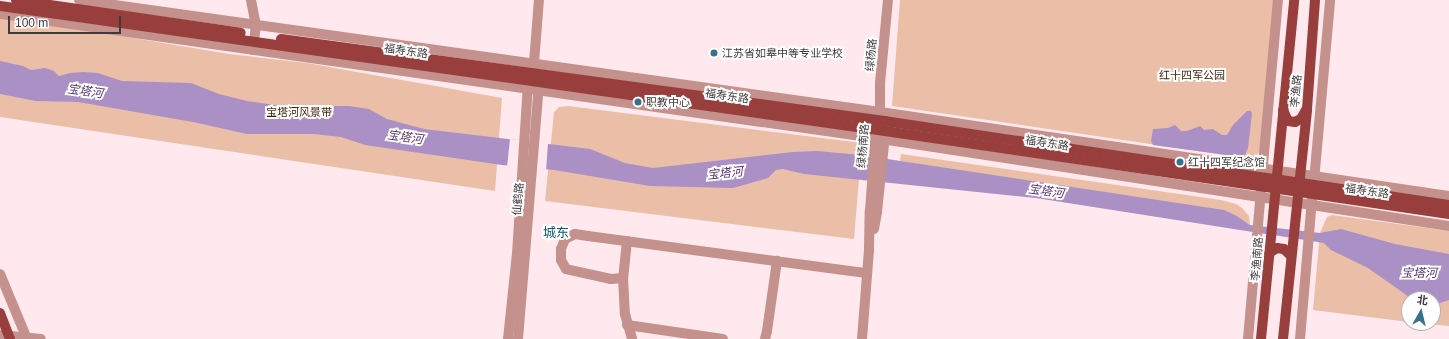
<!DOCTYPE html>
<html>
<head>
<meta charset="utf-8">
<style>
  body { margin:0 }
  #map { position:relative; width:1449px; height:339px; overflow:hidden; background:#ffe8ee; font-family:Helvetica,"Noto Sans SC",sans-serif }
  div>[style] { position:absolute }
  .green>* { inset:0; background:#ebbfa7 }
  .water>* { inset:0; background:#aa90c5 }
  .pier>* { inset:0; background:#ffe8ee }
  .minor>* { height:10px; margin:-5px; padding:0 5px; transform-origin:5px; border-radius:5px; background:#c5918c }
  .major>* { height:10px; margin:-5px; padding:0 5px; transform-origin:5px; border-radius:5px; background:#983e3c }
  .dots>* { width:11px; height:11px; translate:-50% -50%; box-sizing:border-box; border:2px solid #fff; border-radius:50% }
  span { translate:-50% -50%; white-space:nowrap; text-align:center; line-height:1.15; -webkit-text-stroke:4px #fff; paint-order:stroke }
  .street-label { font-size:11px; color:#42393c }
  .poi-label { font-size:11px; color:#42393c }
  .left { translate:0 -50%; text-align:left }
  .park-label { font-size:11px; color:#441f06 }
  .water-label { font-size:12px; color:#553173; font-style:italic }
  .quarter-label { font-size:13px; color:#0f5874 }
  .north { position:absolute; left:1401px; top:291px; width:40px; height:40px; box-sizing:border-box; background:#fff; border:1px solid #b3b0b1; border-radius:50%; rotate:8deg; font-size:11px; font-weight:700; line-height:16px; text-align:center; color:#42393c }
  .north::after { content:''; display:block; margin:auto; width:14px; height:18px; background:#38718a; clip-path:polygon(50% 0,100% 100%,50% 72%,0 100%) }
  .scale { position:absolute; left:8px; top:16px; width:113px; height:18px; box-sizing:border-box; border:2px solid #42393c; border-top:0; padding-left:5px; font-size:12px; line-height:14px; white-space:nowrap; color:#42393c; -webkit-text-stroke:3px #fff; paint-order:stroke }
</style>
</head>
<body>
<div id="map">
  <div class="green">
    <i style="clip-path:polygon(900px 0,1274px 0,1262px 145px,1258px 154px,1252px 159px,892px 106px)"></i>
    <i style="clip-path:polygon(0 19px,80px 29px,229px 54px,307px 63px,502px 98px,495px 191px,0 117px)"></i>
    <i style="clip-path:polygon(568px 106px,862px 143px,854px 239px,545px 201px,554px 112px,559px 107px)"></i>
    <i style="clip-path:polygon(901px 154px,1221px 200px,1236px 204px,1242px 208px,1249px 216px,1250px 225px,1237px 216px,900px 161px)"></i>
    <i style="clip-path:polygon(1332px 215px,1449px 231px,1449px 326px,1421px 323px,1433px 323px,1433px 299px,1409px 299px,1409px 322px,1313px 310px,1320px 233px,1327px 217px)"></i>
  </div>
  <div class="water">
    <i style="clip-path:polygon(0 61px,23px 66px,31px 70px,45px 68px,54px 71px,59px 76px,70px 73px,83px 72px,98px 73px,122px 81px,191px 83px,219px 94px,247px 101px,281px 106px,349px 106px,369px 109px,387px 119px,424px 129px,590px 149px,625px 163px,653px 168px,793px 152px,817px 151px,861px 155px,1224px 210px,1237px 216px,1250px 225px,1320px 233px,1341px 229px,1395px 244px,1449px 254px,1449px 300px,1437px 304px,1433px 304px,1433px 299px,1412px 299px,1368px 268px,1331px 250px,1324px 243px,1036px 198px,804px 174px,783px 169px,776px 170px,768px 178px,733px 188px,650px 186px,554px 170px,502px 165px,365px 145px,341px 137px,313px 134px,247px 134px,193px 122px,78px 102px,36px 101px,0 94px)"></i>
    <i style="clip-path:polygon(1247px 111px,1251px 111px,1252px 114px,1248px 148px,1245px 155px,1241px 157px,1153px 145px,1151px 141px,1153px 129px,1168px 128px,1175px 125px,1181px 131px,1187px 131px,1200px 126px,1204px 130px,1213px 129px,1222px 135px,1227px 135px,1233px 125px)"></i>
  </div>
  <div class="pier">
    <i style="clip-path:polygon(510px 139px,548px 143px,546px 171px,507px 167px)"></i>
  </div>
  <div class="minor">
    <i style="left:79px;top:0;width:809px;rotate:7.96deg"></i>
    <i style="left:880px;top:112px;width:575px;rotate:8.4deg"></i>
    <i style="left:251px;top:0;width:25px;rotate:79deg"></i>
    <i style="left:256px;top:25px;width:25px;rotate:97deg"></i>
    <i style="left:0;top:14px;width:884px;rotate:8.07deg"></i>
    <i style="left:875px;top:138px;width:581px;rotate:8.72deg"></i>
    <i style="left:531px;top:68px;width:6px;rotate:-59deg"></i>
    <i style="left:534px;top:63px;width:63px;rotate:-85.5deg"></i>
    <i style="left:1262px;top:175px;width:176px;rotate:-84.8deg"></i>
    <i style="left:1314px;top:181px;width:182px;rotate:-84.9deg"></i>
    <i style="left:874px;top:229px;width:17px;rotate:-80deg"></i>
    <i style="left:877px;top:212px;width:78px;rotate:-84.1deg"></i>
    <i style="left:627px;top:241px;width:37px;rotate:96deg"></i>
    <i style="left:623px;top:278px;width:36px;rotate:87deg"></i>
    <i style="left:625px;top:314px;width:26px;rotate:74deg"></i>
    <i style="left:0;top:274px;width:70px;rotate:67.4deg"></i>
    <i style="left:623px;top:278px;width:12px;rotate:175deg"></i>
    <i style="left:611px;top:279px;width:46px;rotate:-167.5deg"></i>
    <i style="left:566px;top:269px;width:10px;rotate:-119deg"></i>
    <i style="left:561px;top:260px;width:11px;rotate:-90deg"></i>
    <i style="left:561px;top:249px;width:11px;rotate:-68deg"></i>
    <i style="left:565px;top:239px;width:11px;rotate:-27deg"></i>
    <i style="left:575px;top:234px;width:13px;rotate:9deg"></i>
    <i style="left:588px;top:236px;width:281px;rotate:7.6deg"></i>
    <i style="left:627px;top:325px;width:97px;rotate:8.3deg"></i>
    <i style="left:0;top:335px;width:41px;rotate:5.6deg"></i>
    <i style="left:508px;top:339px;width:85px;rotate:-84deg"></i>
    <i style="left:517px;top:254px;width:170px;rotate:-86.3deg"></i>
    <i style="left:518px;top:339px;width:256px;rotate:-85.3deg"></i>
    <i style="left:765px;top:339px;width:8px;rotate:-76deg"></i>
    <i style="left:767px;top:331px;width:71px;rotate:-81.9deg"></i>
    <i style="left:862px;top:339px;width:89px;rotate:-85.5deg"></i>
    <i style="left:869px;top:250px;width:39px;rotate:-89deg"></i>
    <i style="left:870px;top:211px;width:82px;rotate:-85.8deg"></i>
    <i style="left:876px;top:129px;width:17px;rotate:-77deg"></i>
    <i style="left:880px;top:112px;width:29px;rotate:-90deg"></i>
    <i style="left:880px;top:83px;width:83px;rotate:-84.5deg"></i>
    <i style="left:1248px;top:339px;width:149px;rotate:-85deg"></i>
    <i style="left:1300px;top:339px;width:141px;rotate:-85.1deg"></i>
  </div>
  <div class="major">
    <i style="left:16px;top:0;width:227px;rotate:8.3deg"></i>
    <i style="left:0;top:6px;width:894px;rotate:8.04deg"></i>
    <i style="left:885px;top:131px;width:570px;rotate:8.37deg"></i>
    <i style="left:281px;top:39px;width:609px;rotate:7.74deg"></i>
    <i style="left:884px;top:121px;width:571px;rotate:8.46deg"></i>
    <i style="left:1283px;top:110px;width:12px;rotate:66deg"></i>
    <i style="left:1288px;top:121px;width:7px;rotate:8deg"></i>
    <i style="left:1295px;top:122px;width:7px;rotate:-27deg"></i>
    <i style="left:1301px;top:119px;width:10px;rotate:-61deg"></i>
    <i style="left:1269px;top:253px;width:9px;rotate:-32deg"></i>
    <i style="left:1277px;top:248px;width:7px;rotate:8deg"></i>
    <i style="left:1284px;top:249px;width:10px;rotate:45deg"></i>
    <i style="left:0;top:313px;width:28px;rotate:69deg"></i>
    <i style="left:1261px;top:339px;width:341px;rotate:-84.4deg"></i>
    <i style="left:1283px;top:339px;width:231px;rotate:-84deg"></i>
    <i style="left:1307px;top:109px;width:109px;rotate:-85.8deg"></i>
  </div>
  <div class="dots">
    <i style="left:714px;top:53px;background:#38718a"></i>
    <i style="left:638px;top:102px;background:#38718a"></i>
    <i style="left:1180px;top:162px;background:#38718a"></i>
  </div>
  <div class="street-label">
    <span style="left:406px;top:51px;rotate:8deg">福寿东路</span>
    <span style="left:871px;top:55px;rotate:-85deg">绿杨路</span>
    <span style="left:1296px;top:91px;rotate:-85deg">李渔路</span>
    <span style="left:727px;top:96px;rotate:8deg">福寿东路</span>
    <span style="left:1047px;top:143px;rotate:9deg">福寿东路</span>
    <span style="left:863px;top:146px;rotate:-85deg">绿杨南路</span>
    <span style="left:1367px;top:191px;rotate:8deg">福寿东路</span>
    <span style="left:518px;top:199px;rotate:-85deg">仙鹤路</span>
    <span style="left:1257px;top:259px;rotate:-85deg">李渔南路</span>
  </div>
  <div class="poi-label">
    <span class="left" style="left:722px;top:53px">江苏省如皋中等专业学校</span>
    <span class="left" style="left:646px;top:102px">职教中心</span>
    <span class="left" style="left:1188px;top:162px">红十四军纪念馆</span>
  </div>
  <div class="park-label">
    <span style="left:1192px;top:75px">红十四军公园</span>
    <span style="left:299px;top:112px">宝塔河风景带</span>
  </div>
  <div class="water-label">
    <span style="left:85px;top:92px;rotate:8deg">宝塔河</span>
    <span style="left:405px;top:138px;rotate:8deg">宝塔河</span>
    <span style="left:725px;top:174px;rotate:-6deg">宝塔河</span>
    <span style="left:1046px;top:192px;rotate:8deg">宝塔河</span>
    <span style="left:1419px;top:274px">宝塔河</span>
  </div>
  <div class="quarter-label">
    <span style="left:556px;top:233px">城东</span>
  </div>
  <div class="north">北</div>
  <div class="scale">100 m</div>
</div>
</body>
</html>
